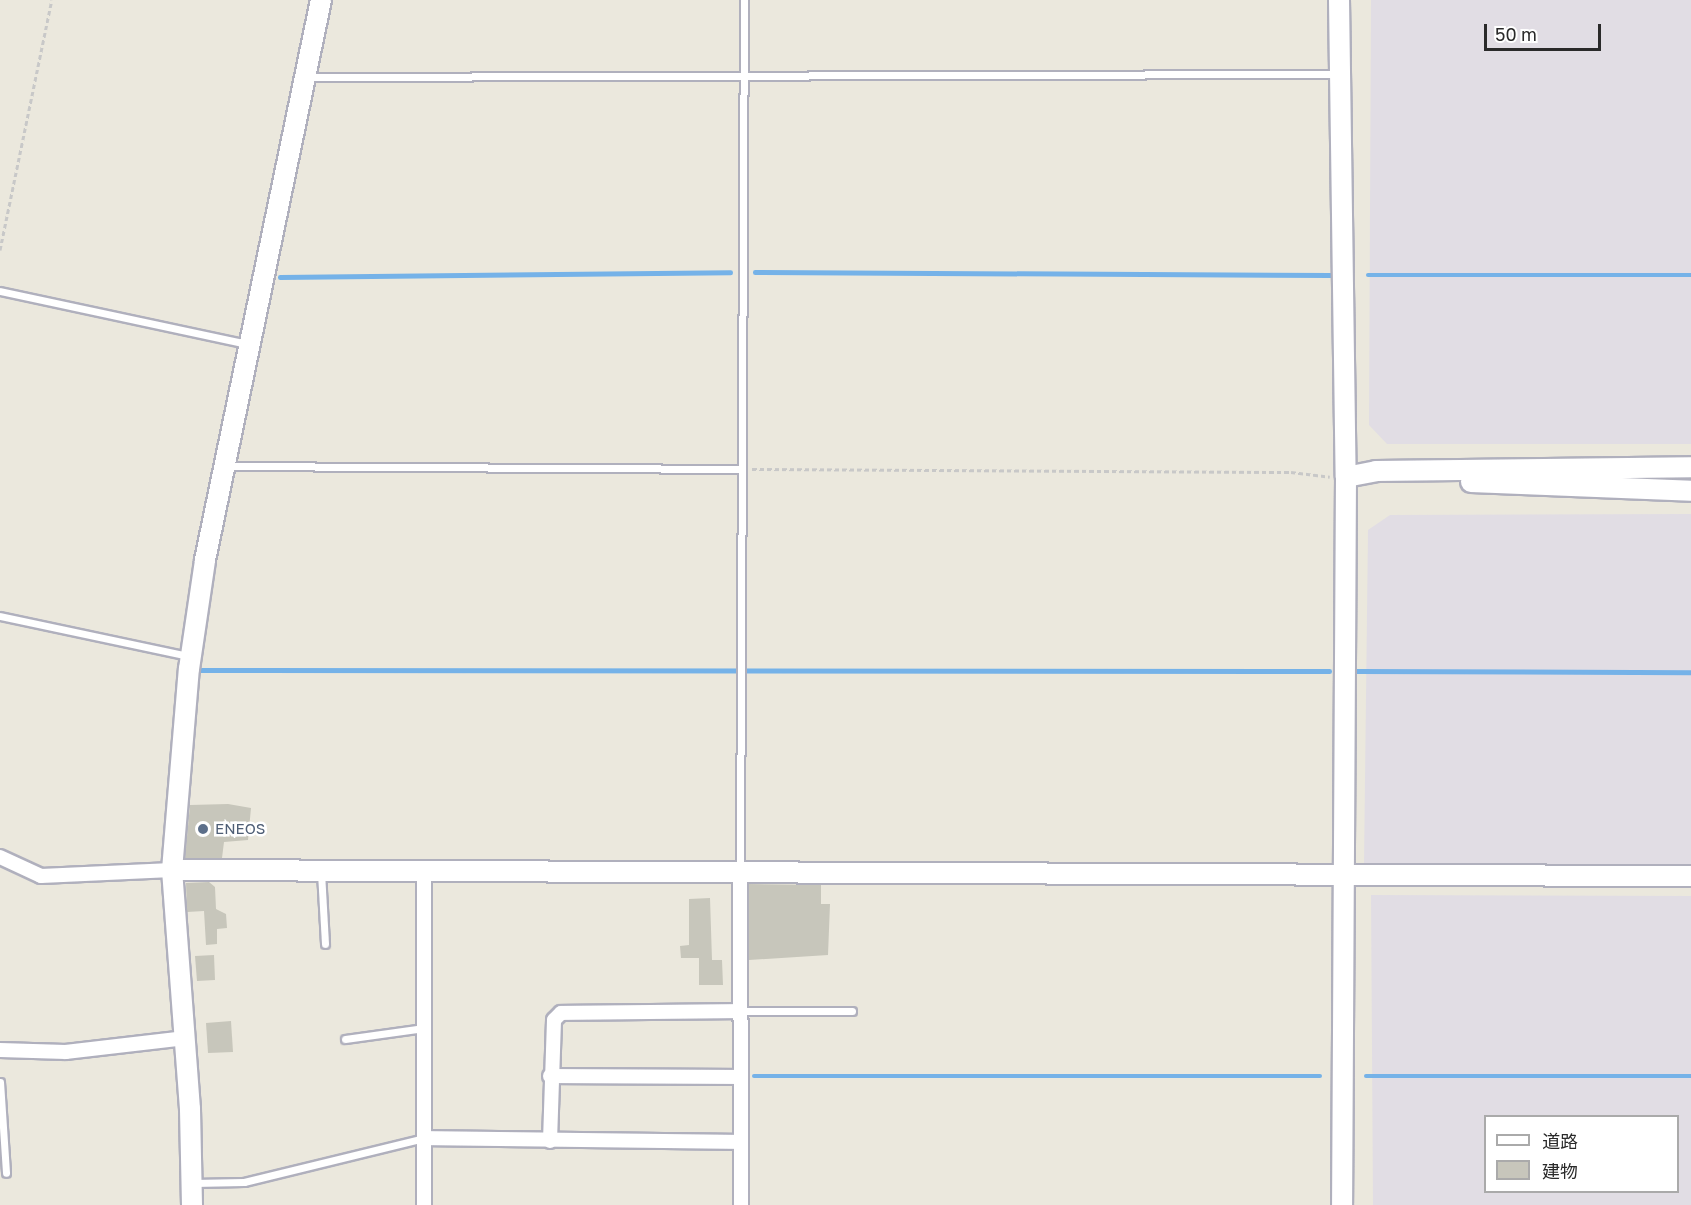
<!DOCTYPE html>
<html>
<head>
<meta charset="utf-8">
<style>
  body { margin:0 }
  #map { position:relative; width:1691px; height:1205px; overflow:hidden; background:#ebe8dd; font-family:"Golos Text","Noto Sans JP",sans-serif }
  div>[style] { position:absolute }
  .industrial>* { inset:0; background:#e1dde4 }
  .stream>* { height:4.5px; margin:-2.25px; padding:0 2.25px; transform-origin:2.25px; border-radius:2.25px; background:#75b2e8 }
  .building>* { inset:0; background:#c7c6bb }
  .path>* { height:3px; margin-top:-1.5px; transform-origin:0; background:repeating-linear-gradient(90deg,#c8c8c8 0 4.5px,transparent 0 7.5px) }
  .roads { filter:drop-shadow(2px 0 #b0b0bd) drop-shadow(-2px 0 #b0b0bd) drop-shadow(0 2px #b0b0bd) drop-shadow(0 -2px #b0b0bd) }
  .lane>* { height:7px; margin:-3.5px; padding:0 3.5px; transform-origin:3.5px; border-radius:3.5px; background:#fff }
  .street>* { height:14px; margin:-7px; padding:0 7px; transform-origin:7px; border-radius:7px; background:#fff }
  .secondary>* { height:20px; margin:-10px; padding:0 10px; transform-origin:10px; border-radius:10px; background:#fff }
  .dots>* { width:16px; height:16px; translate:-50% -50%; box-sizing:border-box; border:3px solid #fff; border-radius:50% }
  span { translate:-50% -50%; white-space:nowrap; text-align:center; line-height:1.15; -webkit-text-stroke:5px #fff; paint-order:stroke }
  .service-label { font-size:15px; color:#4e5e75 }
  .left { translate:0 -50%; text-align:left }
  .legend { position:absolute; left:1484px; top:1115px; width:195px; height:78px; box-sizing:border-box; background:#fff; border:2px solid #aaa; margin:0; padding:8px 10px; list-style:none; font-size:18px; color:#2a2a2a }
  .legend li { display:flex; align-items:center; gap:12px; height:30px }
  .legend b { width:30px; border:2px solid #aaa }
  .scale { position:absolute; left:1484px; top:24px; width:117px; height:27px; box-sizing:border-box; border:3px solid #2a2a2a; border-top:0; padding-left:8px; font-size:18px; line-height:21px; white-space:nowrap; color:#2a2a2a; -webkit-text-stroke:4px #fff; paint-order:stroke }
</style>
</head>
<body>
<div id="map">
  <div class="industrial">
    <i style="clip-path:polygon(1371px 0,1691px 0,1691px 444px,1387px 444px,1369px 425px)"></i>
    <i style="clip-path:polygon(1691px 514px,1691px 864px,1364px 864px,1368px 530px,1390px 515px)"></i>
    <i style="clip-path:polygon(evenodd,1371px 895px,1691px 896px,1691px 1205px,1373px 1205px,1371px 895px,1486px 1116px,1678px 1116px,1678px 1192px,1486px 1192px,1486px 1116px)"></i>
  </div>
  <div class="stream">
    <i style="left:755px;top:272px;width:575px;rotate:0.3deg"></i>
    <i style="left:1368px;top:275px;width:323px"></i>
    <i style="left:280px;top:277px;width:450px;rotate:-0.6deg"></i>
    <i style="left:198px;top:670px;width:1131px;rotate:0.05deg"></i>
    <i style="left:1357px;top:671px;width:334px;rotate:0.2deg"></i>
    <i style="left:754px;top:1076px;width:566px"></i>
    <i style="left:1366px;top:1076px;width:325px"></i>
  </div>
  <div class="building">
    <i style="clip-path:polygon(228px 804px,251px 808px,248px 840px,224px 842px,222px 858px,185px 858px,190px 805px)"></i>
    <i style="clip-path:polygon(209px 882px,215px 887px,216px 909px,226px 914px,227px 928px,217px 929px,217px 944px,206px 945px,204px 911px,187px 912px,186px 883px)"></i>
    <i style="clip-path:polygon(749px 884px,821px 885px,821px 904px,830px 904px,828px 955px,749px 960px)"></i>
    <i style="clip-path:polygon(710px 898px,712px 960px,722px 960px,723px 985px,699px 985px,699px 958px,681px 958px,680px 946px,689px 945px,689px 899px)"></i>
    <i style="clip-path:polygon(214px 955px,215px 980px,197px 981px,195px 956px)"></i>
    <i style="clip-path:polygon(231px 1021px,233px 1052px,208px 1053px,206px 1023px)"></i>
  </div>
  <div class="path">
    <i style="left:0;top:250px;width:255px;rotate:-78.3deg"></i>
    <i style="left:752px;top:469px;width:539px;rotate:0.32deg"></i>
    <i style="left:1291px;top:472px;width:39px;rotate:7deg"></i>
  </div>
  <div class="roads">
    <div class="lane">
      <i style="left:306px;top:77px;width:1033px;rotate:-0.17deg"></i>
      <i style="left:0;top:291px;width:253px;rotate:12.1deg"></i>
      <i style="left:226px;top:466px;width:515px;rotate:0.33deg"></i>
      <i style="left:0;top:616px;width:192px;rotate:12deg"></i>
      <i style="left:740px;top:870px;width:870px;rotate:-89.74deg"></i>
      <i style="left:321px;top:872px;width:72px;rotate:86.8deg"></i>
      <i style="left:739px;top:1011px;width:113px"></i>
      <i style="left:345px;top:1039px;width:80px;rotate:-7.9deg"></i>
      <i style="left:0;top:1082px;width:91px;rotate:86.2deg"></i>
      <i style="left:193px;top:1183px;width:51px;rotate:-1.1deg"></i>
      <i style="left:244px;top:1182px;width:185px;rotate:-13.7deg"></i>
    </div>
    <div class="street">
      <i style="left:0;top:857px;width:45px;rotate:24.9deg"></i>
      <i style="left:41px;top:876px;width:131px;rotate:-2.6deg"></i>
      <i style="left:740px;top:874px;width:331px;rotate:89.8deg"></i>
      <i style="left:0;top:1050px;width:66px;rotate:1.7deg"></i>
      <i style="left:66px;top:1052px;width:120px;rotate:-6.7deg"></i>
      <i style="left:550px;top:1076px;width:189px;rotate:0.3deg"></i>
      <i style="left:424px;top:1138px;width:315px;rotate:0.7deg"></i>
      <i style="left:550px;top:1141px;width:121px;rotate:-88.1deg"></i>
      <i style="left:554px;top:1020px;width:10px;rotate:-45deg"></i>
      <i style="left:561px;top:1013px;width:178px;rotate:-0.6deg"></i>
      <i style="left:424px;top:1205px;width:333px;rotate:-90deg"></i>
    </div>
    <div class="secondary">
      <i style="left:1339px;top:0;width:477px;rotate:89.2deg"></i>
      <i style="left:1346px;top:477px;width:728px;rotate:90.31deg"></i>
      <i style="left:1346px;top:477px;width:31px;rotate:-11deg"></i>
      <i style="left:1376px;top:471px;width:315px;rotate:-0.7deg"></i>
      <i style="left:1471px;top:482px;width:220px;rotate:2.3deg"></i>
      <i style="left:172px;top:870px;width:1519px;rotate:0.23deg"></i>
      <i style="left:192px;top:1205px;width:96px;rotate:-91.2deg"></i>
      <i style="left:190px;top:1109px;width:240px;rotate:-94.3deg"></i>
      <i style="left:172px;top:870px;width:202px;rotate:-85.2deg"></i>
      <i style="left:189px;top:669px;width:110px;rotate:-81.6deg"></i>
      <i style="left:205px;top:560px;width:572px;rotate:-78.3deg"></i>
    </div>
  </div>
  <div class="dots">
    <i style="left:203px;top:829px;background:#5c6f8a"></i>
  </div>
  <div class="service-label">
    <span class="left" style="left:215px;top:829px">ENEOS</span>
  </div>
  <ul class="legend">
  <li><b style="height:8px;background:#fff"></b>道路</li>
  <li><b style="height:16px;background:#c7c6bb"></b>建物</li>
  </ul>
  <div class="scale">50 m</div>
</div>
</body>
</html>
